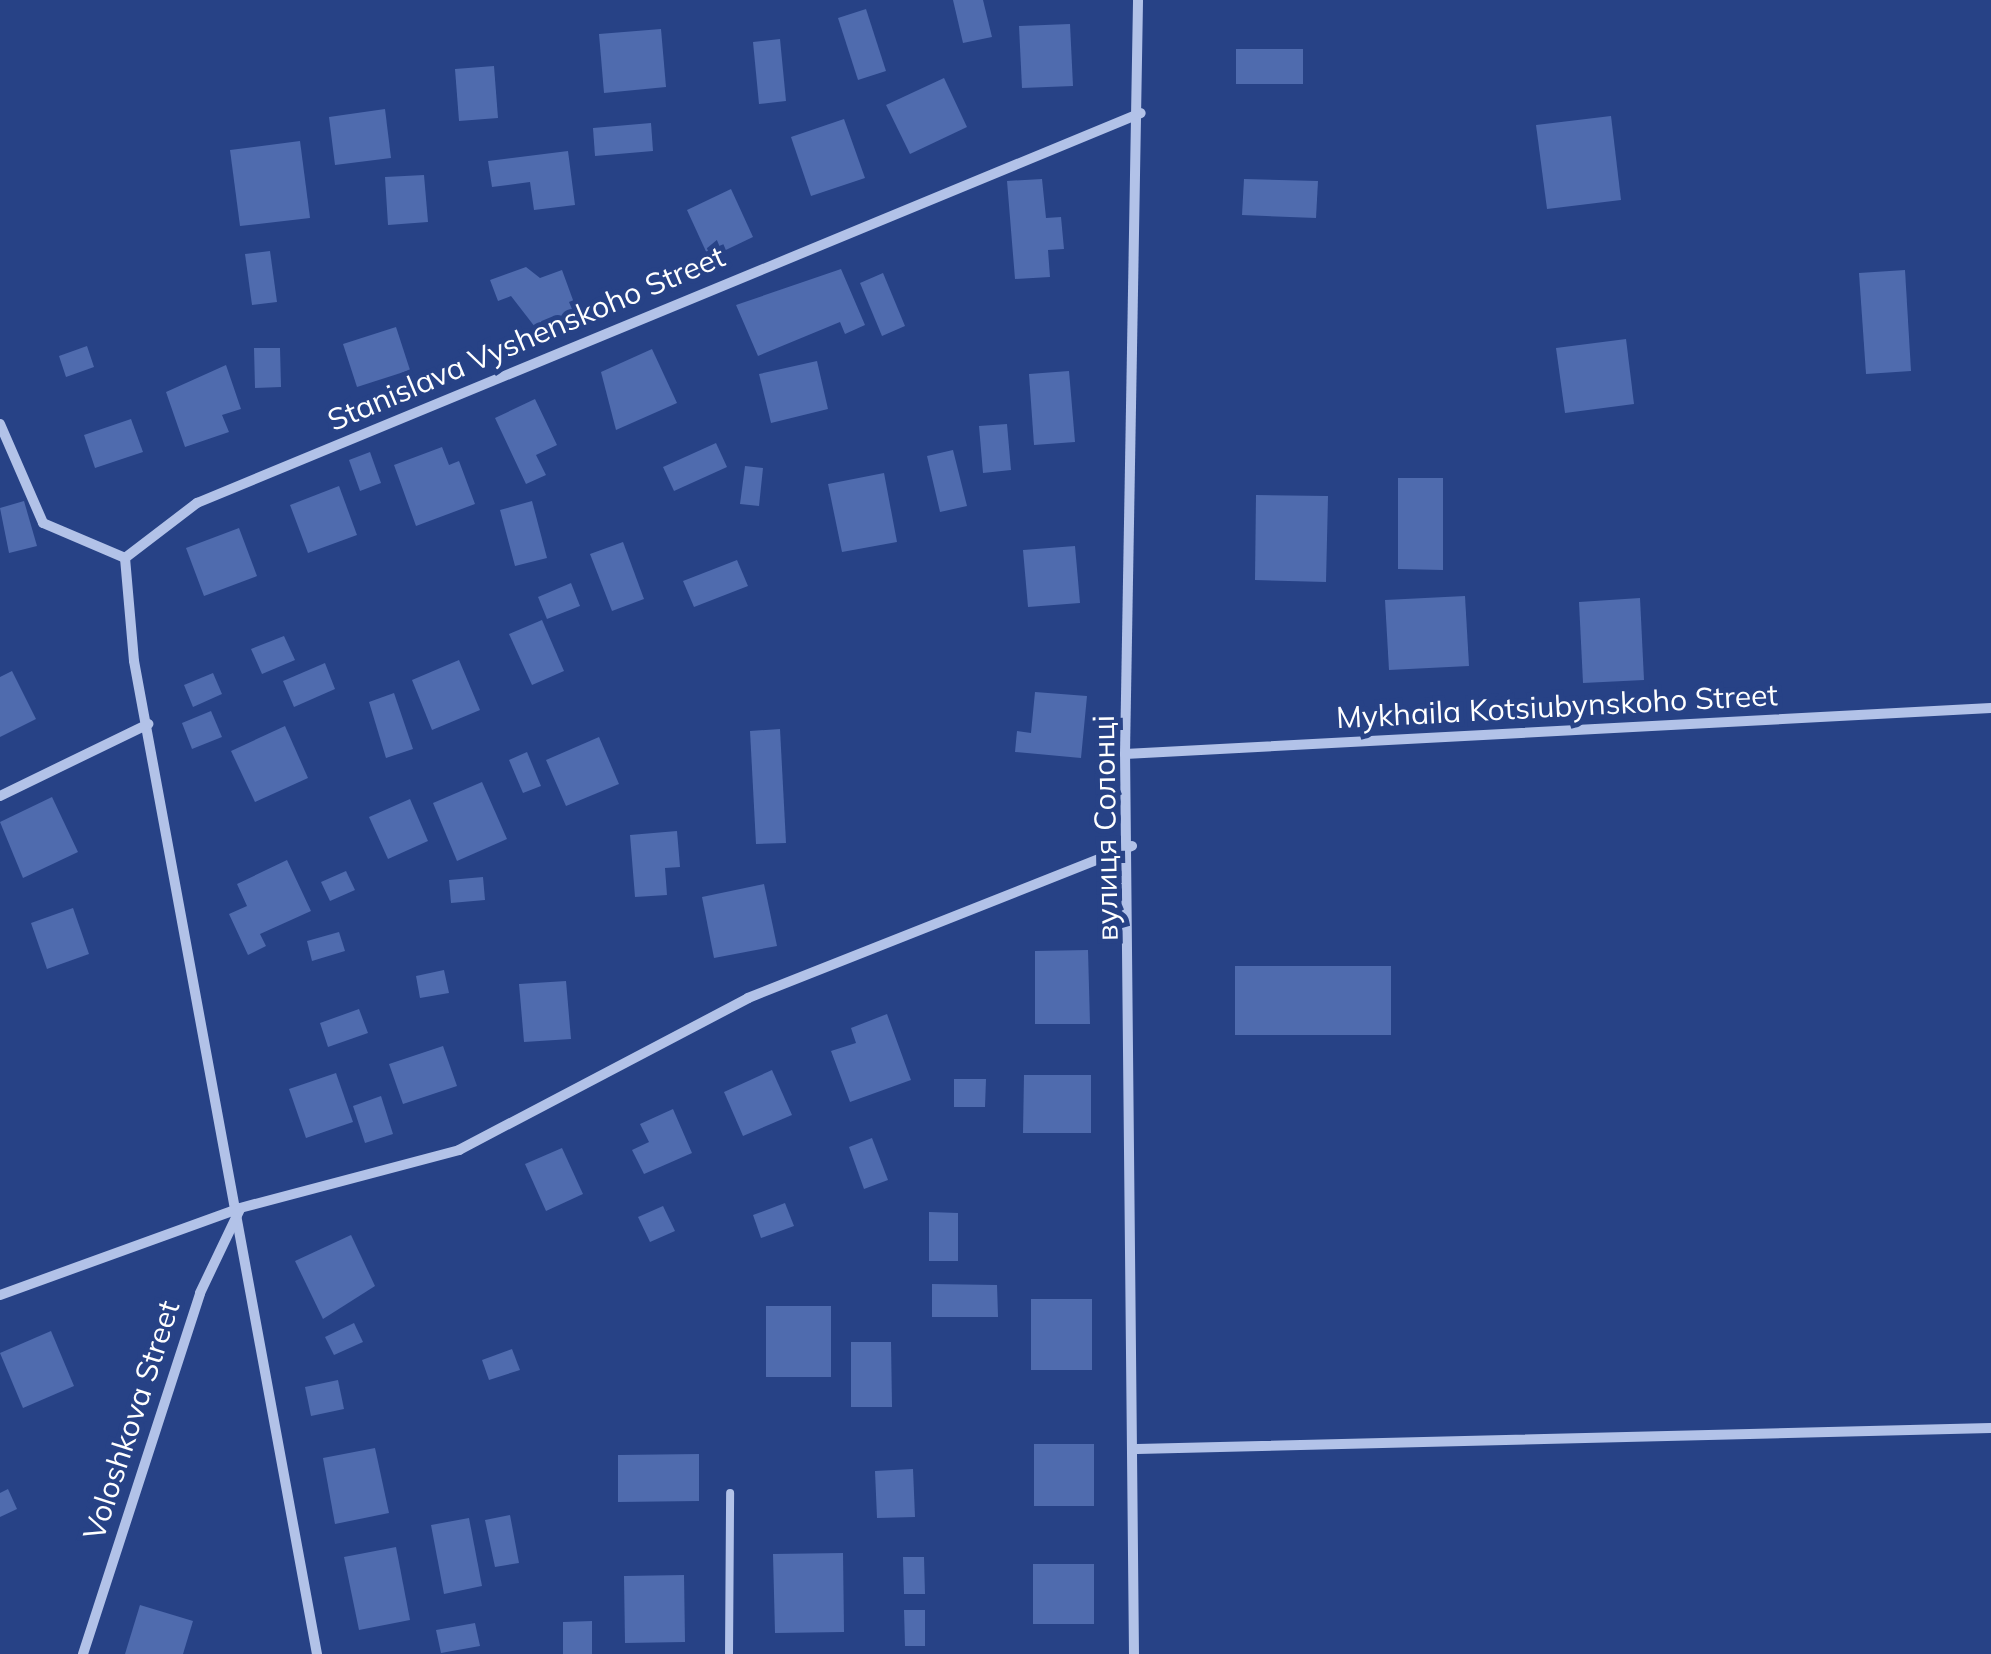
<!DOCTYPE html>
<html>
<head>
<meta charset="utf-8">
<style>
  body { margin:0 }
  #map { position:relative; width:1991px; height:1654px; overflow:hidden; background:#274286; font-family:Mulish,sans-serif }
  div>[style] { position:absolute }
  .building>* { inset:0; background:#4f6bae }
  .lane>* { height:8px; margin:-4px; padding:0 4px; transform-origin:4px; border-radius:4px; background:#b2c2e8 }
  .street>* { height:10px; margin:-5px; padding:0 5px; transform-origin:5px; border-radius:5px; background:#b2c2e8 }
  span { translate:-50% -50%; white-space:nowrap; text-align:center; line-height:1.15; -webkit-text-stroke:10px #274286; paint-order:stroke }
  .street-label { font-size:30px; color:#fff }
</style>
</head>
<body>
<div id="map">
  <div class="building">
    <i style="clip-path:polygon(953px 0,983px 0,992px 37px,963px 43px)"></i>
    <i style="clip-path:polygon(866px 9px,886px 71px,858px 80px,838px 18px)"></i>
    <i style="clip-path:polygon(1070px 24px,1073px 86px,1022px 88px,1019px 26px)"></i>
    <i style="clip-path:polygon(661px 29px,666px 87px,604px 93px,599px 34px)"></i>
    <i style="clip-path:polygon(780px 39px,786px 101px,759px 104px,753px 42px)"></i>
    <i style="clip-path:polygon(1236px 49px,1303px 49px,1303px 84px,1236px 84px)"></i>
    <i style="clip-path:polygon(494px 66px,498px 118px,459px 121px,455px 69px)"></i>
    <i style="clip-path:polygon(944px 78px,967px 127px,910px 154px,886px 105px)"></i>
    <i style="clip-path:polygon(385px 109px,391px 158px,335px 165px,329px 117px)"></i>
    <i style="clip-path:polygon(1611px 116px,1621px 200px,1547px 209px,1536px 125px)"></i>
    <i style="clip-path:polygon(844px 119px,865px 178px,811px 196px,791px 137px)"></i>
    <i style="clip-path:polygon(651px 123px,653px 151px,595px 156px,593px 128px)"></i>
    <i style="clip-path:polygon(300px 141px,310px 218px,240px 226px,230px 150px)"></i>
    <i style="clip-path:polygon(568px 151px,575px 205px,534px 210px,530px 182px,492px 187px,488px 161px)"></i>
    <i style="clip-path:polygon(424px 175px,428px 222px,388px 225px,385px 177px)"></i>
    <i style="clip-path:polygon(1042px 179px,1046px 218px,1061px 217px,1064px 249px,1048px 250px,1050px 277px,1015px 279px,1007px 181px)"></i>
    <i style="clip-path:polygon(1244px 179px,1318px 181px,1316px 218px,1242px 215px)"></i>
    <i style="clip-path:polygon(731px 189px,753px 237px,709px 258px,687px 210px)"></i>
    <i style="clip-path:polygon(270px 251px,277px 302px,252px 305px,245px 254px)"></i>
    <i style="clip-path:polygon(526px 267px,540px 278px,562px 270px,577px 311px,535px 327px,511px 296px,498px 301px,490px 280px)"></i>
    <i style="clip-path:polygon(841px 269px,865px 325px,845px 334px,840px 322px,758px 356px,736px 305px)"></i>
    <i style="clip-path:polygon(1905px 270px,1911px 371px,1866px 374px,1859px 273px)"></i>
    <i style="clip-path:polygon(883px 273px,905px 326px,882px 336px,860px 283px)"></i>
    <i style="clip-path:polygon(396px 327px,410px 370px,357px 387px,343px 344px)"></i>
    <i style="clip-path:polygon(1626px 339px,1634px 404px,1565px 413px,1556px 348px)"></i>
    <i style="clip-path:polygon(87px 346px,94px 367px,66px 377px,59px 356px)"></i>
    <i style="clip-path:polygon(254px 348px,280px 348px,281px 387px,255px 388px)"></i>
    <i style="clip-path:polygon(652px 349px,677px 403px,616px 430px,601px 372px)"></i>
    <i style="clip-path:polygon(817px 361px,828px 409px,771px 423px,759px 374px)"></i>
    <i style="clip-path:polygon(226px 365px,241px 409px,222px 415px,229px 432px,185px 447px,166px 392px)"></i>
    <i style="clip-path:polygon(1069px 371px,1075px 442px,1034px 445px,1029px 374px)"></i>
    <i style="clip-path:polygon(535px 399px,557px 445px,536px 455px,546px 475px,526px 484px,495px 418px)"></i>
    <i style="clip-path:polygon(131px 419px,143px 452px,95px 468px,84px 435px)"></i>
    <i style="clip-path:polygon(1007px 424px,1011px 470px,983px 473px,979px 426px)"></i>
    <i style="clip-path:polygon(716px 443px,727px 467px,674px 491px,663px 467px)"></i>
    <i style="clip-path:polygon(442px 447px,449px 465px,459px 461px,475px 504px,416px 526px,394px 465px)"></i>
    <i style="clip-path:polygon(953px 450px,967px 506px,940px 512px,927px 456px)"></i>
    <i style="clip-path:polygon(370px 452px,381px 483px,360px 491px,349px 460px)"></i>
    <i style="clip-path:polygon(745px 466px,763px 468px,759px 506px,740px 504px)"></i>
    <i style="clip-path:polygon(884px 473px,897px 542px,842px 552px,828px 484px)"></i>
    <i style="clip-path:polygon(1398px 478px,1443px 478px,1443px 570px,1398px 569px)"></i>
    <i style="clip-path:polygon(339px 486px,357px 535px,308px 553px,290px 505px)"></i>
    <i style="clip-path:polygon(1256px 495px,1328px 496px,1326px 582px,1255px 580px)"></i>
    <i style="clip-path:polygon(24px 501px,37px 546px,9px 553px,0 508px)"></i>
    <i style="clip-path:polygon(532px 501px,547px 558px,515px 566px,500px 510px)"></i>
    <i style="clip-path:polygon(239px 528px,257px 576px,204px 596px,186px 548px)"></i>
    <i style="clip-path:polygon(623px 542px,644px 599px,612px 611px,590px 554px)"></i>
    <i style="clip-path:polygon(1075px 546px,1080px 603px,1028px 607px,1023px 550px)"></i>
    <i style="clip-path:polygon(737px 560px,748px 586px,694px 607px,683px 581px)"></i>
    <i style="clip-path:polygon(571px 583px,580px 606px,547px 619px,538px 597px)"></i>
    <i style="clip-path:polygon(1465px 596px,1469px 666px,1389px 670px,1385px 600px)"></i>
    <i style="clip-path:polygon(1640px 598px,1644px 680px,1583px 683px,1579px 602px)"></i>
    <i style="clip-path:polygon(542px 620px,564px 671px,532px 685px,509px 634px)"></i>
    <i style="clip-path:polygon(284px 636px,295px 660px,262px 674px,251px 649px)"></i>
    <i style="clip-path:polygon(459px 660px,480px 710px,432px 730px,412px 680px)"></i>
    <i style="clip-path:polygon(325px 663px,335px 689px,294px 707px,283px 681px)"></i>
    <i style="clip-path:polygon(12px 671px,36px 719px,0 737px,0 677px)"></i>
    <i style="clip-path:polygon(213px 673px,222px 694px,193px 707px,184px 685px)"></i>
    <i style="clip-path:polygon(1035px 692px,1087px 696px,1081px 758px,1015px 752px,1017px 731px,1031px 733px)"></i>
    <i style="clip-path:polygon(394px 693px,413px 749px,386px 758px,369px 702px)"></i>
    <i style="clip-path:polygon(211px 711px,222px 737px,192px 749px,182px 723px)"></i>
    <i style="clip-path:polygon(285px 726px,308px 778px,255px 802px,231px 751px)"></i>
    <i style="clip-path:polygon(780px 729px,786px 843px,756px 844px,750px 731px)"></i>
    <i style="clip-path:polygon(599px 737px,619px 784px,566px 806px,546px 760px)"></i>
    <i style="clip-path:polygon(527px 752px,541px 786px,523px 793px,509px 760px)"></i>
    <i style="clip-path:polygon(482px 782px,507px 839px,457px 861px,433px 803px)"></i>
    <i style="clip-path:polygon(52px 797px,78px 852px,23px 878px,0 822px)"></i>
    <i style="clip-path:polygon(410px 799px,428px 841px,388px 859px,369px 817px)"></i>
    <i style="clip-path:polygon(677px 831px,680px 867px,665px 868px,667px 895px,635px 897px,630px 835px)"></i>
    <i style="clip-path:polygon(287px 860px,311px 911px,260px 934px,266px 946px,248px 955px,229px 914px,247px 906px,237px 884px)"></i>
    <i style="clip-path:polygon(346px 871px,355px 890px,330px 901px,321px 882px)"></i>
    <i style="clip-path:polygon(483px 877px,485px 900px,451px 903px,449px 880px)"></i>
    <i style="clip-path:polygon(764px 884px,777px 946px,714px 958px,702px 897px)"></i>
    <i style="clip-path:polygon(73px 908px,89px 954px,47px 969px,31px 923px)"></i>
    <i style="clip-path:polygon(339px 932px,345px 951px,312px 961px,307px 941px)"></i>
    <i style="clip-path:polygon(1088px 950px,1090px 1024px,1035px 1024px,1035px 951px)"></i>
    <i style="clip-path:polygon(1235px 966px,1391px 966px,1391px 1035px,1235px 1035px)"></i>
    <i style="clip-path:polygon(444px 970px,449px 993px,420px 998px,416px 976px)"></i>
    <i style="clip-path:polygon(566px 981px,571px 1039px,524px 1042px,519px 984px)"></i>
    <i style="clip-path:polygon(359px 1009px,368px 1033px,328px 1047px,320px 1023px)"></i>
    <i style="clip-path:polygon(887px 1014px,911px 1080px,850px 1102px,831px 1051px,856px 1043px,851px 1028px)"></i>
    <i style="clip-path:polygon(443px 1046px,457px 1086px,403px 1104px,389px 1064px)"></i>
    <i style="clip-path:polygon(772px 1070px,792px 1115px,743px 1136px,724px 1092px)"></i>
    <i style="clip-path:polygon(336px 1073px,353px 1122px,306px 1138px,289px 1089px)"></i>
    <i style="clip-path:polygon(1024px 1075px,1091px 1075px,1091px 1133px,1023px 1133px)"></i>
    <i style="clip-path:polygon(954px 1079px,986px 1079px,985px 1107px,954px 1107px)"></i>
    <i style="clip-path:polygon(381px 1096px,393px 1134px,365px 1143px,353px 1106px)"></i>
    <i style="clip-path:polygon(673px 1109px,692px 1153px,644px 1174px,632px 1150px,649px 1142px,640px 1124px)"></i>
    <i style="clip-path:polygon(872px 1138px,888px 1180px,864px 1189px,849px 1147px)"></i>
    <i style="clip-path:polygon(562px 1148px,583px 1194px,546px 1211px,525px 1164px)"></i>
    <i style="clip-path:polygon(785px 1203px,794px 1226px,761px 1238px,753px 1215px)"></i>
    <i style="clip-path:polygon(663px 1206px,675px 1231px,650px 1242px,638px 1217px)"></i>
    <i style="clip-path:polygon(929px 1212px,958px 1213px,958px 1261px,929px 1261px)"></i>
    <i style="clip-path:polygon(351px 1235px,375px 1286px,323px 1319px,295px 1261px)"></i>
    <i style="clip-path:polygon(932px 1284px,997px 1285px,998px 1317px,932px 1317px)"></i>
    <i style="clip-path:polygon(1031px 1299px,1092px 1299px,1092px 1370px,1031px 1370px)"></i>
    <i style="clip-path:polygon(766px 1306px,831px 1306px,831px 1377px,766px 1377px)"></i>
    <i style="clip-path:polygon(354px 1323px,363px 1342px,334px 1355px,325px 1337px)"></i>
    <i style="clip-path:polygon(51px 1331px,74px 1386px,23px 1408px,0 1353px)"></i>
    <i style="clip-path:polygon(851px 1342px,891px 1342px,892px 1407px,851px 1407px)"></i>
    <i style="clip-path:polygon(512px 1349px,520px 1370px,489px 1380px,482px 1360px)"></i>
    <i style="clip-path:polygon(338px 1380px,344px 1409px,311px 1416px,305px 1387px)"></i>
    <i style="clip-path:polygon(1034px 1444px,1094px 1444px,1094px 1506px,1034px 1506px)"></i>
    <i style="clip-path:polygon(375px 1448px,389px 1513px,335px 1524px,323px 1458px)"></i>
    <i style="clip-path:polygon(699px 1454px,699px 1501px,618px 1502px,618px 1455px)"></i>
    <i style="clip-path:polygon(913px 1469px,915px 1517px,877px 1518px,875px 1471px)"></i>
    <i style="clip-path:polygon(8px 1489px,17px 1509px,0 1517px,0 1493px)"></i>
    <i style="clip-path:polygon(510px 1515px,519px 1563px,495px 1567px,485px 1520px)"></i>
    <i style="clip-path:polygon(469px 1518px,482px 1586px,444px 1594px,431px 1525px)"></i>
    <i style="clip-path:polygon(396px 1547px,410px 1620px,359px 1630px,344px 1557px)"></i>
    <i style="clip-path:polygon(843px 1553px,844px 1632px,775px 1633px,773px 1554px)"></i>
    <i style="clip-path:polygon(903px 1557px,924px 1557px,925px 1594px,904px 1594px)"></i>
    <i style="clip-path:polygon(1033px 1564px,1094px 1564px,1094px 1624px,1033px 1624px)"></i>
    <i style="clip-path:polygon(684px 1575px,685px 1642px,625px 1643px,624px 1576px)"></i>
    <i style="clip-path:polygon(140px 1605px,193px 1621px,183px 1654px,125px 1654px)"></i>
    <i style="clip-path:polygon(904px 1610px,925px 1610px,925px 1646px,905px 1646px)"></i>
    <i style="clip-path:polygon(592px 1621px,592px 1654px,563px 1654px,563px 1622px)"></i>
    <i style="clip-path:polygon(475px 1623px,480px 1646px,441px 1653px,436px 1630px)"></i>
  </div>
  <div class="lane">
    <i style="left:729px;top:1654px;width:161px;rotate:-89.6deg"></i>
  </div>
  <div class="street">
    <i style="left:0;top:424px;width:108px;rotate:66.5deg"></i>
    <i style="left:43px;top:523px;width:89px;rotate:23.1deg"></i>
    <i style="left:125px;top:558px;width:91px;rotate:-37.4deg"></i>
    <i style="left:197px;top:503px;width:1021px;rotate:-22.45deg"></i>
    <i style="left:125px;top:558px;width:103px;rotate:85deg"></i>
    <i style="left:134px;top:661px;width:1010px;rotate:79.56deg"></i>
    <i style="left:1125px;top:754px;width:867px;rotate:-3.04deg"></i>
    <i style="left:0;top:796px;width:165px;rotate:-25.9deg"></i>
    <i style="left:0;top:1295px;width:255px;rotate:-19.9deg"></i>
    <i style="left:240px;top:1208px;width:227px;rotate:-14.8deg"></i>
    <i style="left:459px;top:1150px;width:327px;rotate:-27.7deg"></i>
    <i style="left:748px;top:998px;width:413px;rotate:-21.6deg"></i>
    <i style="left:1137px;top:1449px;width:854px;rotate:-1.41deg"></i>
    <i style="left:83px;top:1654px;width:379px;rotate:-72deg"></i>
    <i style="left:200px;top:1293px;width:93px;rotate:-64.5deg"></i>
    <i style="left:1134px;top:1654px;width:900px;rotate:-90.57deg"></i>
    <i style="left:1125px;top:754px;width:754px;rotate:-89.01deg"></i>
  </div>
  <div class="street-label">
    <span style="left:526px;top:338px;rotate:-23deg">Stanislava Vyshenskoho Street</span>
    <span style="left:1557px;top:706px;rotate:-3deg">Mykhaila Kotsiubynskoho Street</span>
    <span style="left:1105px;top:828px;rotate:-91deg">вулиця Солонці</span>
    <span style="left:131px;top:1420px;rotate:-72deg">Voloshkova Street</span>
  </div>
</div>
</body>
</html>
